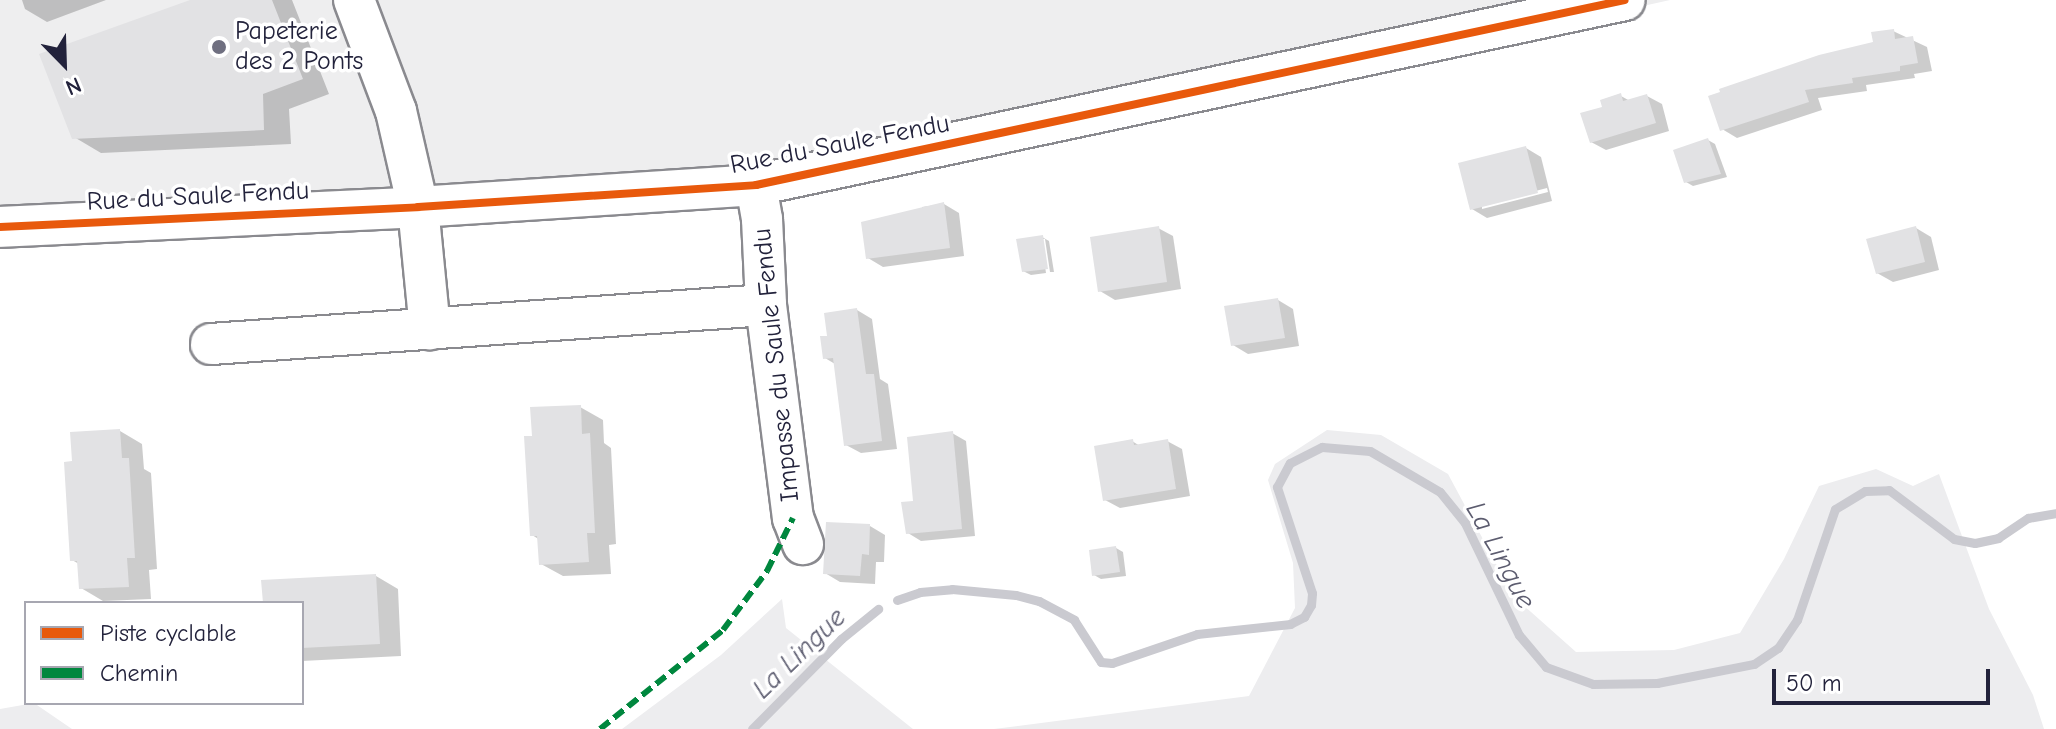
<!DOCTYPE html>
<html>
<head>
<meta charset="utf-8">
<style>
  body { margin:0 }
  #map { position:relative; width:2056px; height:729px; overflow:hidden; background:#fff; font-family:"Comic Neue",sans-serif }
  div>[style] { position:absolute }
  .built>* { inset:0; background:#eeeeef }
  .green>* { inset:0; background:#ededef }
  .shadow>* { inset:0; background:#0003 }
  .stream>* { height:9px; margin:-4.5px; padding:0 4.5px; transform-origin:4.5px; border-radius:4.5px; background:#cacad0 }
  .building>* { inset:0; background:#e2e2e4 }
  .roads { filter:drop-shadow(2px 0 #8a8a8f) drop-shadow(-2px 0 #8a8a8f) drop-shadow(0 2px #8a8a8f) drop-shadow(0 -2px #8a8a8f) }
  .minor>* { height:40px; margin:-20px; padding:0 20px; transform-origin:20px; border-radius:20px; background:#fff }
  .quiet>* { height:6px; margin-top:-3px; transform-origin:0; background:repeating-linear-gradient(90deg,#00873e 0 12px,transparent 0 18px) }
  .cycleway>* { height:8px; margin:-4px; padding:0 4px; transform-origin:4px; border-radius:4px; background:#e8590c }
  .dots>* { width:22px; height:22px; translate:-50% -50%; box-sizing:border-box; border:4px solid #fff; border-radius:50% }
  span { translate:-50% -50%; white-space:nowrap; text-align:center; line-height:1.15; -webkit-text-stroke:7px #fff; paint-order:stroke }
  .poi-label { font-size:26px; color:#22223b }
  .left { translate:0 -50%; text-align:left }
  .street-label { font-size:26px; color:#22223b }
  .water-label { font-size:28px; color:#5c5c6f; font-style:italic }
  .legend { position:absolute; left:24px; top:601px; width:280px; height:104px; box-sizing:border-box; background:#fff; border:2px solid #a7a7b1; margin:0; padding:10px 14px; list-style:none; font-size:24px; color:#22223b }
  .legend li { display:flex; align-items:center; gap:16px; height:40px }
  .legend b { width:40px; border:2px solid #a7a7b1 }
  .north { position:absolute; left:24px; top:24px; width:80px; height:80px; -webkit-text-stroke:6px #fff; paint-order:stroke; rotate:157deg; font-size:22px; font-weight:700; line-height:32px; text-align:center; color:#22223b }
  .north::after { content:''; display:block; margin:auto; width:28px; height:36px; background:#22223b; clip-path:polygon(50% 0,100% 100%,50% 72%,0 100%) }
  .scale { position:absolute; left:1772px; top:669px; width:218px; height:36px; box-sizing:border-box; border:4px solid #22223b; border-top:0; padding-left:10px; font-size:24px; line-height:28px; white-space:nowrap; color:#22223b; -webkit-text-stroke:6px #fff; paint-order:stroke }
</style>
</head>
<body>
<div id="map">
  <div class="built">
    <i style="clip-path:polygon(0 0,1670px 0,1003px 148px,0 234px)"></i>
  </div>
  <div class="green">
    <i style="clip-path:polygon(1327px 430px,1381px 435px,1448px 474px,1514px 597px,1576px 652px,1674px 650px,1740px 633px,1784px 559px,1819px 486px,1876px 469px,1913px 486px,1939px 474px,1989px 609px,2033px 695px,2044px 729px,994px 729px,1249px 696px,1295px 608px,1293px 563px,1268px 480px,1275px 464px)"></i>
    <i style="clip-path:polygon(782px 599px,786px 628px,913px 729px,622px 729px,721px 655px)"></i>
    <i style="clip-path:polygon(34px 703px,72px 729px,0 729px,0 709px)"></i>
  </div>
  <div class="shadow">
    <i style="clip-path:polygon(22px 0,106px 0,47px 22px,25px 9px)"></i>
    <i style="clip-path:polygon(196px 0,292px 0,329px 94px,289px 109px,291px 144px,101px 153px,74px 137px)"></i>
    <i style="clip-path:polygon(1893px 31px,1927px 47px,1932px 71px,1914px 74px,1915px 78px,1866px 85px,1867px 91px,1818px 98px,1822px 110px,1737px 138px,1722px 129px)"></i>
    <i style="clip-path:polygon(1621px 96px,1630px 101px,1647px 96px,1662px 104px,1669px 131px,1606px 150px,1591px 142px,1605px 108px)"></i>
    <i style="clip-path:polygon(1708px 140px,1715px 144px,1727px 177px,1693px 186px,1686px 182px)"></i>
    <i style="clip-path:polygon(evenodd,1526px 148px,1541px 157px,1552px 201px,1487px 218px,1472px 209px,1526px 148px,1547px 188px,1548px 192px,1482px 209px,1482px 205px,1547px 188px)"></i>
    <i style="clip-path:polygon(944px 204px,959px 213px,964px 256px,883px 267px,868px 258px,923px 213px,922px 207px)"></i>
    <i style="clip-path:polygon(1158px 228px,1173px 236px,1181px 289px,1115px 300px,1100px 291px)"></i>
    <i style="clip-path:polygon(1916px 228px,1931px 237px,1939px 270px,1893px 282px,1877px 273px)"></i>
    <i style="clip-path:polygon(1042px 237px,1049px 241px,1054px 272px,1050px 272px,1045px 239px,1041px 239px,1046px 273px,1031px 275px,1023px 271px)"></i>
    <i style="clip-path:polygon(1278px 300px,1293px 309px,1299px 346px,1248px 354px,1233px 345px)"></i>
    <i style="clip-path:polygon(857px 310px,872px 319px,880px 379px,888px 384px,897px 449px,861px 453px,846px 445px,835px 364px,825px 358px,829px 337px)"></i>
    <i style="clip-path:polygon(580px 407px,603px 420px,604px 443px,611px 448px,616px 544px,609px 545px,611px 574px,563px 576px,541px 564px,540px 540px,532px 535px,534px 438px)"></i>
    <i style="clip-path:polygon(120px 431px,142px 444px,144px 469px,151px 473px,157px 569px,149px 570px,151px 599px,103px 601px,81px 588px,79px 564px,72px 560px,74px 463px)"></i>
    <i style="clip-path:polygon(952px 433px,966px 441px,975px 536px,921px 541px,908px 533px,915px 503px)"></i>
    <i style="clip-path:polygon(1132px 441px,1140px 446px,1167px 441px,1182px 449px,1190px 496px,1120px 508px,1105px 500px)"></i>
    <i style="clip-path:polygon(870px 526px,885px 535px,884px 562px,876px 562px,875px 584px,840px 582px,825px 573px)"></i>
    <i style="clip-path:polygon(1116px 548px,1123px 552px,1126px 576px,1101px 579px,1094px 575px)"></i>
    <i style="clip-path:polygon(376px 576px,398px 589px,401px 656px,302px 661px,302px 603px,265px 603px)"></i>
  </div>
  <div class="stream">
    <i style="left:897px;top:600px;width:24px;rotate:-19deg"></i>
    <i style="left:920px;top:592px;width:32px;rotate:-5deg"></i>
    <i style="left:952px;top:589px;width:64px;rotate:5.4deg"></i>
    <i style="left:1016px;top:595px;width:24px;rotate:15deg"></i>
    <i style="left:1039px;top:601px;width:40px;rotate:28deg"></i>
    <i style="left:1074px;top:620px;width:50px;rotate:57.3deg"></i>
    <i style="left:1101px;top:662px;width:11px;rotate:5deg"></i>
    <i style="left:1112px;top:663px;width:90px;rotate:-18.8deg"></i>
    <i style="left:1197px;top:634px;width:94px;rotate:-6.1deg"></i>
    <i style="left:1290px;top:624px;width:16px;rotate:-27deg"></i>
    <i style="left:1304px;top:617px;width:14px;rotate:-60deg"></i>
    <i style="left:1311px;top:605px;width:12px;rotate:-85deg"></i>
    <i style="left:1312px;top:593px;width:112px;rotate:-108.3deg"></i>
    <i style="left:1277px;top:487px;width:27px;rotate:-62deg"></i>
    <i style="left:1290px;top:463px;width:36px;rotate:-27deg"></i>
    <i style="left:1322px;top:447px;width:48px;rotate:4.8deg"></i>
    <i style="left:1370px;top:451px;width:81px;rotate:30.4deg"></i>
    <i style="left:1440px;top:492px;width:40px;rotate:51deg"></i>
    <i style="left:1465px;top:523px;width:124px;rotate:64.3deg"></i>
    <i style="left:1519px;top:635px;width:42px;rotate:49.8deg"></i>
    <i style="left:1546px;top:667px;width:50px;rotate:19.9deg"></i>
    <i style="left:1593px;top:684px;width:64px;rotate:-0.9deg"></i>
    <i style="left:1657px;top:683px;width:99px;rotate:-11.1deg"></i>
    <i style="left:1754px;top:664px;width:29px;rotate:-34deg"></i>
    <i style="left:1778px;top:648px;width:34px;rotate:-56deg"></i>
    <i style="left:1797px;top:620px;width:117px;rotate:-71.1deg"></i>
    <i style="left:1835px;top:509px;width:35px;rotate:-31deg"></i>
    <i style="left:1865px;top:491px;width:24px;rotate:-2deg"></i>
    <i style="left:1889px;top:490px;width:81px;rotate:37deg"></i>
    <i style="left:1954px;top:539px;width:21px;rotate:11deg"></i>
    <i style="left:1975px;top:543px;width:24px;rotate:-12deg"></i>
    <i style="left:1998px;top:538px;width:36px;rotate:-34deg"></i>
    <i style="left:2028px;top:518px;width:28px;rotate:-10deg"></i>
    <i style="left:752px;top:729px;width:127px;rotate:-45.3deg"></i>
    <i style="left:841px;top:639px;width:48px;rotate:-39deg"></i>
  </div>
  <div class="building">
    <i style="clip-path:polygon(190px 0,272px 0,303px 79px,263px 94px,264px 130px,72px 139px,39px 54px)"></i>
    <i style="clip-path:polygon(1894px 29px,1895px 39px,1913px 36px,1918px 63px,1900px 66px,1900px 71px,1852px 78px,1853px 83px,1805px 90px,1809px 102px,1720px 131px,1708px 96px,1720px 92px,1719px 89px,1819px 55px,1873px 42px,1871px 32px)"></i>
    <i style="clip-path:polygon(1621px 93px,1623px 101px,1647px 94px,1656px 123px,1590px 143px,1580px 113px,1602px 107px,1600px 100px)"></i>
    <i style="clip-path:polygon(1708px 138px,1721px 174px,1684px 183px,1673px 150px)"></i>
    <i style="clip-path:polygon(1526px 146px,1538px 193px,1470px 210px,1458px 163px)"></i>
    <i style="clip-path:polygon(944px 202px,950px 248px,866px 259px,861px 222px)"></i>
    <i style="clip-path:polygon(1159px 226px,1167px 282px,1098px 292px,1090px 237px)"></i>
    <i style="clip-path:polygon(1916px 226px,1925px 262px,1876px 274px,1866px 239px)"></i>
    <i style="clip-path:polygon(1043px 235px,1048px 269px,1022px 272px,1016px 239px)"></i>
    <i style="clip-path:polygon(1278px 298px,1285px 338px,1231px 346px,1224px 306px)"></i>
    <i style="clip-path:polygon(857px 308px,866px 374px,874px 374px,882px 441px,844px 446px,833px 358px,823px 359px,820px 336px,827px 336px,824px 313px)"></i>
    <i style="clip-path:polygon(581px 405px,582px 434px,590px 433px,595px 533px,587px 533px,589px 562px,539px 565px,537px 536px,530px 536px,524px 436px,532px 436px,530px 407px)"></i>
    <i style="clip-path:polygon(120px 429px,122px 458px,129px 458px,135px 558px,127px 558px,129px 587px,79px 589px,77px 561px,70px 561px,64px 462px,72px 461px,70px 432px)"></i>
    <i style="clip-path:polygon(953px 431px,962px 529px,906px 534px,901px 502px,913px 501px,907px 437px)"></i>
    <i style="clip-path:polygon(1133px 439px,1134px 445px,1168px 439px,1176px 489px,1103px 501px,1094px 446px)"></i>
    <i style="clip-path:polygon(826px 522px,870px 524px,869px 555px,862px 554px,860px 576px,823px 574px)"></i>
    <i style="clip-path:polygon(1116px 546px,1120px 572px,1092px 576px,1089px 550px)"></i>
    <i style="clip-path:polygon(376px 574px,380px 644px,302px 648px,302px 603px,263px 603px,261px 580px)"></i>
  </div>
  <div class="roads">
    <div class="minor">
      <i style="left:354px;top:0;width:119px;rotate:69.3deg"></i>
      <i style="left:396px;top:111px;width:98px;rotate:77.1deg"></i>
      <i style="left:418px;top:207px;width:123px;rotate:84.4deg"></i>
      <i style="left:756px;top:185px;width:35px;rotate:80deg"></i>
      <i style="left:762px;top:219px;width:86px;rotate:87.3deg"></i>
      <i style="left:766px;top:305px;width:215px;rotate:82.8deg"></i>
      <i style="left:793px;top:518px;width:28px;rotate:69deg"></i>
      <i style="left:0;top:227px;width:418px;rotate:-2.7deg"></i>
      <i style="left:418px;top:207px;width:339px;rotate:-3.7deg"></i>
      <i style="left:756px;top:185px;width:888px;rotate:-12.02deg"></i>
      <i style="left:211px;top:344px;width:556px;rotate:-4.02deg"></i>
    </div>
  </div>
  <div class="quiet">
    <i style="left:600px;top:729px;width:158px;rotate:-38.8deg"></i>
    <i style="left:723px;top:630px;width:74px;rotate:-53.3deg"></i>
    <i style="left:767px;top:571px;width:59px;rotate:-63.9deg"></i>
  </div>
  <div class="cycleway">
    <i style="left:0;top:227px;width:418px;rotate:-2.7deg"></i>
    <i style="left:418px;top:207px;width:339px;rotate:-3.7deg"></i>
    <i style="left:756px;top:185px;width:888px;rotate:-12.02deg"></i>
  </div>
  <div class="dots">
    <i style="left:219px;top:47px;background:#6f6f80"></i>
  </div>
  <div class="poi-label">
    <span class="left" style="left:235px;top:47px">Papeterie<br>des 2 Ponts</span>
  </div>
  <div class="street-label">
    <span style="left:840px;top:145px;rotate:-11deg">Rue du Saule Fendu</span>
    <span style="left:198px;top:197px;rotate:-3deg">Rue du Saule Fendu</span>
    <span style="left:777px;top:365px;rotate:-96deg">Impasse du Saule Fendu</span>
  </div>
  <div class="water-label">
    <span style="left:1501px;top:555px;rotate:62deg">La Lingue</span>
    <span style="left:799px;top:653px;rotate:-44deg">La Lingue</span>
  </div>
  <ul class="legend">
  <li><b style="height:10px;background:#e8590c"></b>Piste cyclable</li>
  <li><b style="height:10px;background:#00873e"></b>Chemin</li>
  </ul>
  <div class="north">N</div>
  <div class="scale">50 m</div>
</div>
</body>
</html>
